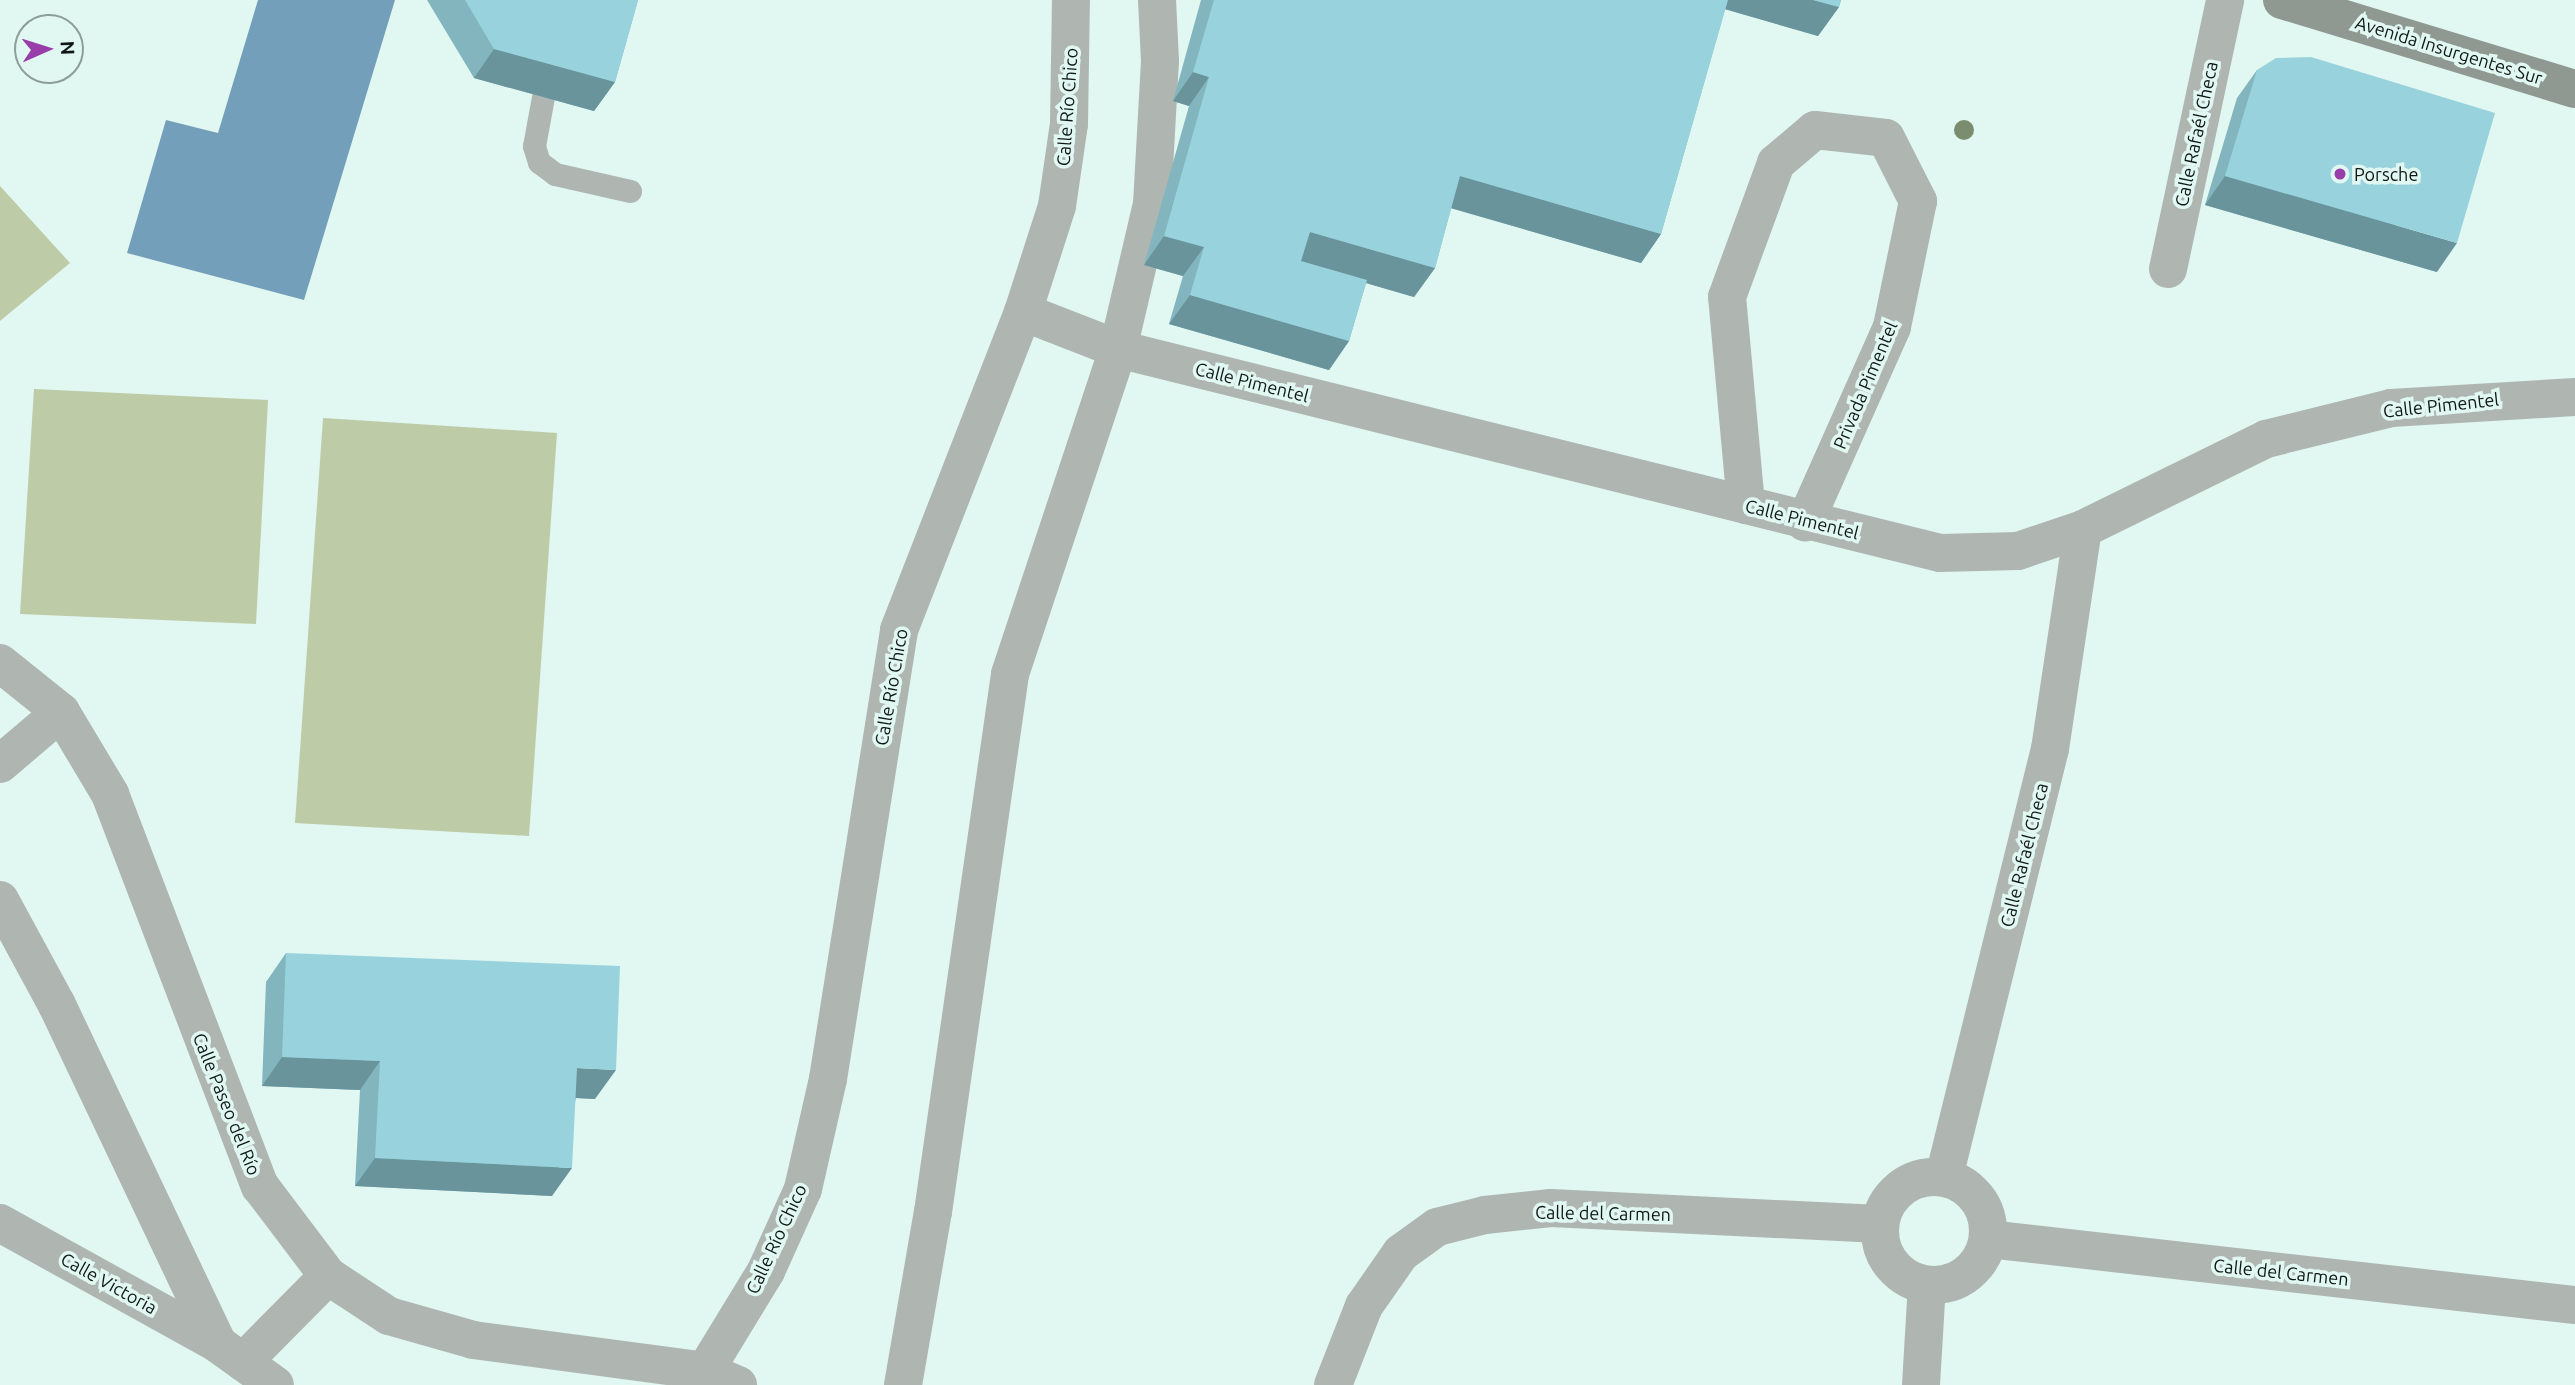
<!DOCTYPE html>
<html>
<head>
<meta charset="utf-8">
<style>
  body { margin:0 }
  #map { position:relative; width:2575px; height:1385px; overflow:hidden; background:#e1f7f2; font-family:Ubuntu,sans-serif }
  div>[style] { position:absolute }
  .green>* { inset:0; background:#bdcba7 }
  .water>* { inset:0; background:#749fba }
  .service>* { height:23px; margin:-11.5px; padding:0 11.5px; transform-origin:11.5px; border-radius:11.5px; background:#afb6b1 }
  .minor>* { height:38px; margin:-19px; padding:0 19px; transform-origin:19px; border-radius:19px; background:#afb6b1 }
  .minor>.ring { margin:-19px; padding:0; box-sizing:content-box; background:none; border:38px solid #afb6b1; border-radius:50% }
  .secondary>* { height:38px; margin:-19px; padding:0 19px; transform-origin:19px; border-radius:19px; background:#8f9991 }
  .trees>* { width:20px; height:20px; margin:-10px; border-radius:50%; background:#7b8d6f }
  .wall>* { inset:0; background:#83b5be }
  .shaded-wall>* { inset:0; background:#6a949b }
  .building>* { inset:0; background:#98d3dd }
  .dots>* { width:19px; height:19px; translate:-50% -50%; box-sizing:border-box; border:4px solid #e1f7f2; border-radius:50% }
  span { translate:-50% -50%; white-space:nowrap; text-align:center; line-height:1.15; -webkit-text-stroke:7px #e1f7f2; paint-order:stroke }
  .street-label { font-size:18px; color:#101816 }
  .poi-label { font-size:18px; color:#101816 }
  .left { translate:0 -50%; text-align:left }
  .north { position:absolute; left:14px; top:14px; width:70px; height:70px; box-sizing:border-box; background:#e1f7f2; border:2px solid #8d9e9a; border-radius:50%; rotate:87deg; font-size:19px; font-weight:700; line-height:28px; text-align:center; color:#101816 }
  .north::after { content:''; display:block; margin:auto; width:24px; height:32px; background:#983da9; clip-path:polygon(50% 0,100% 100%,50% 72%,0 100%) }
</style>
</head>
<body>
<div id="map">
  <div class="green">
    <i style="clip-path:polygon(0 186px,70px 263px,0 321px)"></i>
    <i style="clip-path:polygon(34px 389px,268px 400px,256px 624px,20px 614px)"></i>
    <i style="clip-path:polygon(323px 418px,557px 433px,529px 836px,295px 823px)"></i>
  </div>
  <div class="water">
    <i style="clip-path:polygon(258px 0,395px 0,304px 300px,127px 253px,166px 120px,218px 133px)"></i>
  </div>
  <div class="service">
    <i style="left:543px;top:97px;width:50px;rotate:100.4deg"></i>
    <i style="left:534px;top:146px;width:17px;rotate:73deg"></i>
    <i style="left:539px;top:162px;width:20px;rotate:37deg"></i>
    <i style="left:555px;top:174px;width:77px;rotate:12.8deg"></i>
  </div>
  <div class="minor">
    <i style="left:2168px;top:269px;width:275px;rotate:-78deg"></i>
    <i style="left:1023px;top:312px;width:102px;rotate:21.3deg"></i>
    <i style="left:1118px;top:349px;width:847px;rotate:13.94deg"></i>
    <i style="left:1940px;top:553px;width:78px;rotate:-1.5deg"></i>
    <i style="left:2018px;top:551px;width:69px;rotate:-18.7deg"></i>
    <i style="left:2083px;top:529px;width:204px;rotate:-26.2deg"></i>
    <i style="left:2266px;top:439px;width:129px;rotate:-13.9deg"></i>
    <i style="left:2391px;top:408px;width:184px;rotate:-3.4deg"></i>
    <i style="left:1746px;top:505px;width:209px;rotate:-95.2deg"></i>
    <i style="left:1727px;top:297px;width:143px;rotate:-69.9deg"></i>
    <i style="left:1776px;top:163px;width:51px;rotate:-40.2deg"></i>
    <i style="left:1815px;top:130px;width:71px;rotate:6.4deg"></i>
    <i style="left:1886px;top:138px;width:71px;rotate:63.1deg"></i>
    <i style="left:1918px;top:201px;width:129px;rotate:101.7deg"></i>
    <i style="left:1892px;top:327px;width:214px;rotate:114deg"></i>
    <i style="left:0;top:663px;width:78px;rotate:38.8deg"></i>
    <i style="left:61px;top:712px;width:96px;rotate:59.1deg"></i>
    <i style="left:110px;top:794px;width:420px;rotate:69.1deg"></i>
    <i style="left:260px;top:1186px;width:113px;rotate:52.9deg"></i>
    <i style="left:328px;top:1276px;width:73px;rotate:33.3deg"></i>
    <i style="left:389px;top:1316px;width:87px;rotate:15.9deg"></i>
    <i style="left:473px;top:1340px;width:234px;rotate:7.6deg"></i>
    <i style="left:705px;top:1371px;width:36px;rotate:23deg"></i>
    <i style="left:0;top:764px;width:80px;rotate:-40.4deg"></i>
    <i style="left:0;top:900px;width:119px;rotate:61.5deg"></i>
    <i style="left:57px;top:1005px;width:375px;rotate:64.6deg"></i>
    <i style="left:218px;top:1344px;width:70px;rotate:35.7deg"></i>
    <i style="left:1944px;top:1177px;width:441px;rotate:-76.1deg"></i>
    <i style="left:2050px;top:749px;width:222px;rotate:-81.5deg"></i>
    <i class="ring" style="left:1880px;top:1177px;width:70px;height:70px"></i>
    <i style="left:0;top:1223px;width:249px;rotate:29deg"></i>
    <i style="left:1988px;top:1239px;width:591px;rotate:6.42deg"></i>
    <i style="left:243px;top:1362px;width:121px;rotate:-45.3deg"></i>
    <i style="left:705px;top:1371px;width:117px;rotate:-58.6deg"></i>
    <i style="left:766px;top:1271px;width:90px;rotate:-65.7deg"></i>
    <i style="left:803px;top:1189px;width:113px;rotate:-77.2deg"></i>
    <i style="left:828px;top:1079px;width:455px;rotate:-81deg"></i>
    <i style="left:899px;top:630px;width:341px;rotate:-68.7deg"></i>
    <i style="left:1023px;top:312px;width:111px;rotate:-72.2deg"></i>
    <i style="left:1057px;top:206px;width:83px;rotate:-81.7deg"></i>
    <i style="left:1069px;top:124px;width:124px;rotate:-89.1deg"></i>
    <i style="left:903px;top:1385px;width:176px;rotate:-80.2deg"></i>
    <i style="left:933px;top:1212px;width:543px;rotate:-81.85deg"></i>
    <i style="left:1010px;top:674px;width:342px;rotate:-71.6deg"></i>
    <i style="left:1118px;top:349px;width:149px;rotate:-76.8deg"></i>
    <i style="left:1152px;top:204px;width:143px;rotate:-86.8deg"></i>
    <i style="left:1160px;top:61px;width:61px;rotate:-92.8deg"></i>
    <i style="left:1333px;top:1385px;width:85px;rotate:-68.6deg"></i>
    <i style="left:1364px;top:1306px;width:65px;rotate:-55.1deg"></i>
    <i style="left:1401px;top:1253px;width:44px;rotate:-35.8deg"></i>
    <i style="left:1437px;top:1227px;width:49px;rotate:-14deg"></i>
    <i style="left:1485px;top:1215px;width:66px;rotate:-6.1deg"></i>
    <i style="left:1551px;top:1208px;width:329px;rotate:2.8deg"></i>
    <i style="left:1921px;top:1385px;width:100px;rotate:-86.6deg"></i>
  </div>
  <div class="secondary">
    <i style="left:2282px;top:0;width:306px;rotate:16.9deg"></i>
  </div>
  <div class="trees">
    <i style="left:1964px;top:130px"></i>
  </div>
  <div class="wall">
    <i style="clip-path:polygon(427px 0,638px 0,615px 82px,594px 111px,474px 78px)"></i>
    <i style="clip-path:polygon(1201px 0,1841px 0,1839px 7px,1818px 36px,1725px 9px,1661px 234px,1641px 263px,1451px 208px,1435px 268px,1414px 297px,1366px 283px,1349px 341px,1329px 370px,1169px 324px,1183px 276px,1144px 265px,1189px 106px,1173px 101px)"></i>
    <i style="clip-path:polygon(2257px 70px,2437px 272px,2205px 205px,2237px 98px)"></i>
    <i style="clip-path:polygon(286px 953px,595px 1099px,576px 1098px,552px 1196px,355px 1186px,360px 1090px,262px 1086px,266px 982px)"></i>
  </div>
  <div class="shaded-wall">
    <i style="clip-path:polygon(1718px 0,1813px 0,1839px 7px,1818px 36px,1714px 6px)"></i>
    <i style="clip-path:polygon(494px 49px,615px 82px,594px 111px,474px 78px)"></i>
    <i style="clip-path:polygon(1193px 72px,1209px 77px,1189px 106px,1173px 101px)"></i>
    <i style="clip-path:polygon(1460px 176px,1661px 234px,1641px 263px,1440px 205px)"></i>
    <i style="clip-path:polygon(2225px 176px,2457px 243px,2437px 272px,2205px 205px)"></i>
    <i style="clip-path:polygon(1310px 232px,1435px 268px,1414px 297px,1290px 261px)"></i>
    <i style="clip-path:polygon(1164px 236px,1204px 247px,1183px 276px,1144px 265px)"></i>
    <i style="clip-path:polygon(1190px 295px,1349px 341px,1329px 370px,1169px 324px)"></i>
    <i style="clip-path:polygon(282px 1057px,380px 1061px,360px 1090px,262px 1086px)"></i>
    <i style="clip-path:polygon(577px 1068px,616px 1070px,595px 1099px,557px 1097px)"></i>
    <i style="clip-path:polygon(375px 1158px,572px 1168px,552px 1196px,355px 1186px)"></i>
  </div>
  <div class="building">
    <i style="clip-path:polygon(465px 0,638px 0,615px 82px,494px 49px)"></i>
    <i style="clip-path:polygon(1214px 0,1728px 0,1661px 234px,1460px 176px,1435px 268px,1310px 232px,1301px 261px,1367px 280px,1349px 341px,1190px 295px,1204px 247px,1164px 236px,1209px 77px,1193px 72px)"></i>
    <i style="clip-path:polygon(1813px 0,1841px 0,1839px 7px)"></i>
    <i style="clip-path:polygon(2311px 57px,2495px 113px,2457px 243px,2225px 176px,2257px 70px,2276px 58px)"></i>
    <i style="clip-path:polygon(286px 953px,620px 966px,616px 1070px,577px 1068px,572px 1168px,375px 1158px,380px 1061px,282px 1057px)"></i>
  </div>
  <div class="dots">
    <i style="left:2340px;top:174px;background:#983da9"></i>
  </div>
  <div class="street-label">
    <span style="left:2449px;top:50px;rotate:17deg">Avenida Insurgentes Sur</span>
    <span style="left:1067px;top:107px;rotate:-86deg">Calle Río Chico</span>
    <span style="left:2196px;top:134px;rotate:-78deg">Calle Rafaél Checa</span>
    <span style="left:1252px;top:382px;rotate:14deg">Calle Pimentel</span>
    <span style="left:1865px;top:385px;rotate:-67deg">Privada Pimentel</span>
    <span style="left:2441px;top:405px;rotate:-6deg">Calle Pimentel</span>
    <span style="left:1802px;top:519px;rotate:14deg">Calle Pimentel</span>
    <span style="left:891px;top:687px;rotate:-80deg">Calle Río Chico</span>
    <span style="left:2024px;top:855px;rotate:-76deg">Calle Rafaél Checa</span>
    <span style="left:227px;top:1104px;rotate:68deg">Calle Paseo del Río</span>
    <span style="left:1603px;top:1213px;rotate:1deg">Calle del Carmen</span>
    <span style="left:776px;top:1239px;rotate:-65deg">Calle Río Chico</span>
    <span style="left:2281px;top:1272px;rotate:6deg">Calle del Carmen</span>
    <span style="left:109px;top:1283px;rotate:29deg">Calle Victoria</span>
  </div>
  <div class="poi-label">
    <span class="left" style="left:2354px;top:174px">Porsche</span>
  </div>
  <div class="north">N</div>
</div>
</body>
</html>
